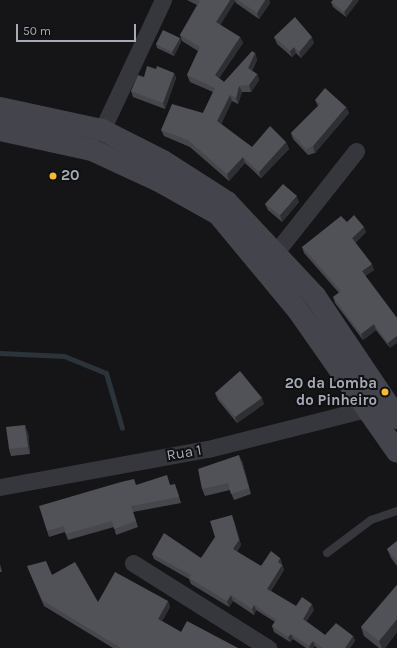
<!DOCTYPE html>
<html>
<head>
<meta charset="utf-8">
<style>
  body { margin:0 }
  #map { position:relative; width:397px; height:648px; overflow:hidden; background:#151517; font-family:Karla,sans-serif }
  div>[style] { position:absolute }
  .stream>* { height:5px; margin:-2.5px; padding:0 2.5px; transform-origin:2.5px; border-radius:2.5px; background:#2b333b }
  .lane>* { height:8px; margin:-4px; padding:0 4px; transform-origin:4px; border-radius:4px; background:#36373c }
  .street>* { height:17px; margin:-8.5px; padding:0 8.5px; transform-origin:8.5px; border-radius:8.5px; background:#36373c }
  .secondary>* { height:22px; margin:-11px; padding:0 11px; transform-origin:11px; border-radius:11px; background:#44454c }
  .wall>* { inset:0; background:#46474c }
  .shaded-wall>* { inset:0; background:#2e2f32 }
  .building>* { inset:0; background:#515258 }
  .dots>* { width:11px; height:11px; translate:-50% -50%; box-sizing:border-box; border:2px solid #101012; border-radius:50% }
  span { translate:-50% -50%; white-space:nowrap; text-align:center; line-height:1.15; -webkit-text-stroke:4px #101012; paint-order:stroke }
  .poi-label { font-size:15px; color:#a6abb7; font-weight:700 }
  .left { translate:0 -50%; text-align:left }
  .right { translate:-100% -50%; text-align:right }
  .street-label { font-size:15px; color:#a6abb7 }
  .scale { position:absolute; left:16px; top:24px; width:120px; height:18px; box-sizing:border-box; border:2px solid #a6abb7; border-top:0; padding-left:5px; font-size:12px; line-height:14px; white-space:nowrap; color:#a6abb7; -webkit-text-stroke:3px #101012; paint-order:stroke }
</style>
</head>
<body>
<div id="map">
  <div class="stream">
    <i style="left:0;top:353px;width:64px;rotate:2.7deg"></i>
    <i style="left:64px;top:356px;width:45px;rotate:22deg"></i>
    <i style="left:106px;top:373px;width:57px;rotate:73.8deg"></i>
  </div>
  <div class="lane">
    <i style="left:327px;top:553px;width:55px;rotate:-36.9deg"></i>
    <i style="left:371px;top:520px;width:28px;rotate:-19deg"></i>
  </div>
  <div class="street">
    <i style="left:102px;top:130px;width:144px;rotate:-64.9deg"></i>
    <i style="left:276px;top:252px;width:129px;rotate:-51.6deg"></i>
    <i style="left:0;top:487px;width:211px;rotate:-10.4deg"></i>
    <i style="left:208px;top:449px;width:163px;rotate:-14.2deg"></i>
    <i style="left:133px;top:563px;width:160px;rotate:32.2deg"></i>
  </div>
  <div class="secondary">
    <i style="left:0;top:108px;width:104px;rotate:12.2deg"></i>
    <i style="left:102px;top:130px;width:68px;rotate:26.9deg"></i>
    <i style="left:163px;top:161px;width:76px;rotate:32.6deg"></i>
    <i style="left:227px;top:202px;width:129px;rotate:46.9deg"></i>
    <i style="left:315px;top:296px;width:147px;rotate:56.1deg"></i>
    <i style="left:0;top:130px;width:94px;rotate:12.3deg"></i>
    <i style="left:92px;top:150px;width:72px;rotate:24.8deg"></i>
    <i style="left:157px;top:180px;width:70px;rotate:29.1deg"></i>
    <i style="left:218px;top:214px;width:124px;rotate:50.3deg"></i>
    <i style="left:297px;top:309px;width:174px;rotate:55deg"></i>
  </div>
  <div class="wall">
    <i style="clip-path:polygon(187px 0,269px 0,270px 3px,259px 19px,236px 3px,235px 1px,220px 25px,240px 37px,243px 43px,219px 78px,224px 82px,255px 53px,257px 60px,252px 71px,257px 74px,259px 80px,251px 92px,242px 92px,238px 104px,232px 101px,221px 124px,252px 147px,286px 142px,289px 149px,261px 178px,245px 163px,229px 181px,190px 147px,164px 136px,161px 130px,203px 113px,213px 92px,190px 82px,187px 75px,198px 51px,182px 41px,180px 35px,197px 5px)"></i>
    <i style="clip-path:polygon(359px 0,346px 17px,333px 7px,331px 2px)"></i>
    <i style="clip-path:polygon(274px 37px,314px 43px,301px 58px,296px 53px,292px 57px,277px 44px)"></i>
    <i style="clip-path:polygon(180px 38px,181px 42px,174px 56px,157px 48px,156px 44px)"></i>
    <i style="clip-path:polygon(156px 69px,174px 73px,176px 78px,165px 109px,133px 97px,131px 91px,144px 77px)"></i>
    <i style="clip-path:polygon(315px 100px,346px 107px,349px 113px,315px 153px,308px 155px,293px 139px,291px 133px,318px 106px)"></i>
    <i style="clip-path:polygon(299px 202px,282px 222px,268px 210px,265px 204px)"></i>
    <i style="clip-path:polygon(347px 222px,366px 232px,355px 243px,374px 270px,365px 276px,390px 348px,376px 330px,363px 340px,335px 303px,333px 297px,339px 293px,304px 253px,302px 247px)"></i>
    <i style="clip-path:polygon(215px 393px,264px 404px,237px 423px,218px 400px)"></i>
    <i style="clip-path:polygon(28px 432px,30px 454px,11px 456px,9px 449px)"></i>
    <i style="clip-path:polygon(242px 461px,251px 494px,234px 500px,230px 490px,205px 496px,202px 489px)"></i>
    <i style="clip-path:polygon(136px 485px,171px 485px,177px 490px,181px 503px,133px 512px,138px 527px,116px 535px,114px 527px,68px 540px,65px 532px,49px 537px,47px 531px)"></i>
    <i style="clip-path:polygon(234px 521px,241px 545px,237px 552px,261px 566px,280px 558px,282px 563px,282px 564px,284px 570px,271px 591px,296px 606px,314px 610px,306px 621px,325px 635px,353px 636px,355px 641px,350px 648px,317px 648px,315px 646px,313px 648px,306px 648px,293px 639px,290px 642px,274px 632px,272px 626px,275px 622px,256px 610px,254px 615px,233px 601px,229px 607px,191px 584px,189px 579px,154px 559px,152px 554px,201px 558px)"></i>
    <i style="clip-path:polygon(397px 541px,397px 566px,391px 558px,387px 549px)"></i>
    <i style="clip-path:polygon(0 564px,2px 572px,0 572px)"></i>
    <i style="clip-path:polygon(27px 566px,52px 575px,98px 602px,168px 601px,170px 607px,162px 621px,181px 632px,238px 648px,113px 648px,44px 606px)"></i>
    <i style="clip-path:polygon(397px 585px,397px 632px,385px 648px,379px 648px,364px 636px,361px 627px)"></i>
  </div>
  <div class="shaded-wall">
    <i style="clip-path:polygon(230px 0,235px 0,235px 1px,218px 29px,216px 22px)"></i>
    <i style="clip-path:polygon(265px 0,269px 0,270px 3px,259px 19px,257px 13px)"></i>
    <i style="clip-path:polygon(353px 0,359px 0,346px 17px,344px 12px)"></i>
    <i style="clip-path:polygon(240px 37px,243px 43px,217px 81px,215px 75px)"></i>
    <i style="clip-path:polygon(312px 37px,314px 43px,301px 58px,299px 52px)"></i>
    <i style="clip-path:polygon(180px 38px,181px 42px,174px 56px,172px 52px)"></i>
    <i style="clip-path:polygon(294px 47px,296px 53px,292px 57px,290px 51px)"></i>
    <i style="clip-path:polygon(255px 53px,257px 60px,250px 74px,248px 68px)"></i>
    <i style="clip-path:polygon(174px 73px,176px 78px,165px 109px,163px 103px)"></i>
    <i style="clip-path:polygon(257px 74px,259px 80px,251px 92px,249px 85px)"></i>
    <i style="clip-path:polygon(239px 86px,242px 92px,238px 104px,236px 98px)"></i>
    <i style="clip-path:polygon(230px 95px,232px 101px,220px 127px,217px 121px)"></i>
    <i style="clip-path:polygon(346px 107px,349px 113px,315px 153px,313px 146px)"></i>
    <i style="clip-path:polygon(286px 142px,289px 149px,261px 178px,259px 172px)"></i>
    <i style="clip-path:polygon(243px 157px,245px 163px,229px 181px,227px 174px)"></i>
    <i style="clip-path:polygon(297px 196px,299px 202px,282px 222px,280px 215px)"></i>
    <i style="clip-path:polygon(364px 227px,366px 232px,354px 244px,352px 238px)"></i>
    <i style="clip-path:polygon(372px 264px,374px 270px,364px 277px,362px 271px)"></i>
    <i style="clip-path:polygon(374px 324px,376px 330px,363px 340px,361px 334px)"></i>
    <i style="clip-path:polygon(397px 336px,397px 343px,390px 348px,388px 343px)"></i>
    <i style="clip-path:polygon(262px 398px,264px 404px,237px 423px,235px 417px)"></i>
    <i style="clip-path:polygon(25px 425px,28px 432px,30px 454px,28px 447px)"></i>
    <i style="clip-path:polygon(239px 455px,242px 461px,251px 494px,249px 488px)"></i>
    <i style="clip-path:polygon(232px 515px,241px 545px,235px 555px,233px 549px)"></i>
    <i style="clip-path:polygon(280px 558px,282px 563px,280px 568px,278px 562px)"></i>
    <i style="clip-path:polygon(282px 565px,284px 570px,269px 594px,267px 589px)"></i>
    <i style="clip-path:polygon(231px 595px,233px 601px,229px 607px,227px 601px)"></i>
    <i style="clip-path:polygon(168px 601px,170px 607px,160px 625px,158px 619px)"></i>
    <i style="clip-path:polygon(312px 604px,314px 610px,305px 624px,303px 619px)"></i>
    <i style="clip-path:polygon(254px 605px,256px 610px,254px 615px,252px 609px)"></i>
    <i style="clip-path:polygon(397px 619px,397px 632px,385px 648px,382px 648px,379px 641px)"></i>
    <i style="clip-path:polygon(291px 634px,293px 639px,290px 642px,288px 637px)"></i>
    <i style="clip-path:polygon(353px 636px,355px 641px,350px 648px,345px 648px)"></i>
    <i style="clip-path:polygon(313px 641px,315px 646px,313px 648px,310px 648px,309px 646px)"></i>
  </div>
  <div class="building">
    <i style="clip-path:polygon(198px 0,230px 0,216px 22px,240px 37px,215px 75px,224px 82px,252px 51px,255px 53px,248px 68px,257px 74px,249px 85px,239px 86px,236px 98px,230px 95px,217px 121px,252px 147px,270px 126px,286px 142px,259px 172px,243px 157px,227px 174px,188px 140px,161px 130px,172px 104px,203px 113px,215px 88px,187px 75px,200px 47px,180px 35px,200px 1px)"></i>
    <i style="clip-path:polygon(238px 0,265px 0,257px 13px)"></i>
    <i style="clip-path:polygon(333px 0,353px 0,344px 12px,331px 2px)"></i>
    <i style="clip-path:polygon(295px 17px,312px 37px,299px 52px,294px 47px,290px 51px,274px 37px)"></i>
    <i style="clip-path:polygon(163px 30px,180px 38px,172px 52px,156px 44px)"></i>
    <i style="clip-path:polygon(147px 66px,156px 69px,157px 66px,174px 73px,163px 103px,131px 91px,138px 75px,144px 77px)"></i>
    <i style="clip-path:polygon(325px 88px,346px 107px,313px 146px,306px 149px,291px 133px,320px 104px,315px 100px)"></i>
    <i style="clip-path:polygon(283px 184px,297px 196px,280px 215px,265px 204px)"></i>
    <i style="clip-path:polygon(354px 215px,364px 227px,352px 238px,372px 264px,362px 271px,397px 318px,397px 336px,388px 343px,374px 324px,361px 334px,333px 297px,341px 291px,302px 247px,341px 216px,347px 222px)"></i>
    <i style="clip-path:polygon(240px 371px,262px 398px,235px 417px,215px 393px)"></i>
    <i style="clip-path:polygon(25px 425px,28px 447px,9px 449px,6px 427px)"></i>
    <i style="clip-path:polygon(239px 455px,249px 488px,231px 494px,228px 483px,202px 489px,198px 469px)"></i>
    <i style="clip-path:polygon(167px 475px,170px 485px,175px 484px,179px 497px,131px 506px,136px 521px,114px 529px,112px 521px,66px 534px,64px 526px,47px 531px,39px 506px,121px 482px,134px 479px,136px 485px)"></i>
    <i style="clip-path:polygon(232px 515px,239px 540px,233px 549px,261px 566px,271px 551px,280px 558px,278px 562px,282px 565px,267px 589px,296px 606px,302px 597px,312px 604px,303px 619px,325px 635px,336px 623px,353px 636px,345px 648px,323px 648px,313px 641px,309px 646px,291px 634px,288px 637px,272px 626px,276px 620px,254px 605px,252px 609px,231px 595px,227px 601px,189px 578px,191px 575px,152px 554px,164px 533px,201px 558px,215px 537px,210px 521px)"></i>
    <i style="clip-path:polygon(397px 541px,397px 561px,387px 549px)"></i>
    <i style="clip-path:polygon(46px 561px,52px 575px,75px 562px,98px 602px,115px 572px,168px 601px,158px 619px,181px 632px,187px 621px,238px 648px,121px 648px,42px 600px,27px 566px)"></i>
    <i style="clip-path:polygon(397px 585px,397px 619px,379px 641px,361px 627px)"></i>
  </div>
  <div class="dots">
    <i style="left:53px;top:176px;background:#f5ba2f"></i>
    <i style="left:385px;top:392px;background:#f5ba2f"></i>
  </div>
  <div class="poi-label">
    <span class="left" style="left:61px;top:176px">20</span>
    <span class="right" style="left:377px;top:392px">20 da Lomba<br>do Pinheiro</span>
  </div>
  <div class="street-label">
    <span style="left:184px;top:453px;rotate:-10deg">Rua 1</span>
  </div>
  <div class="scale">50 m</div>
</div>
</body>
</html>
